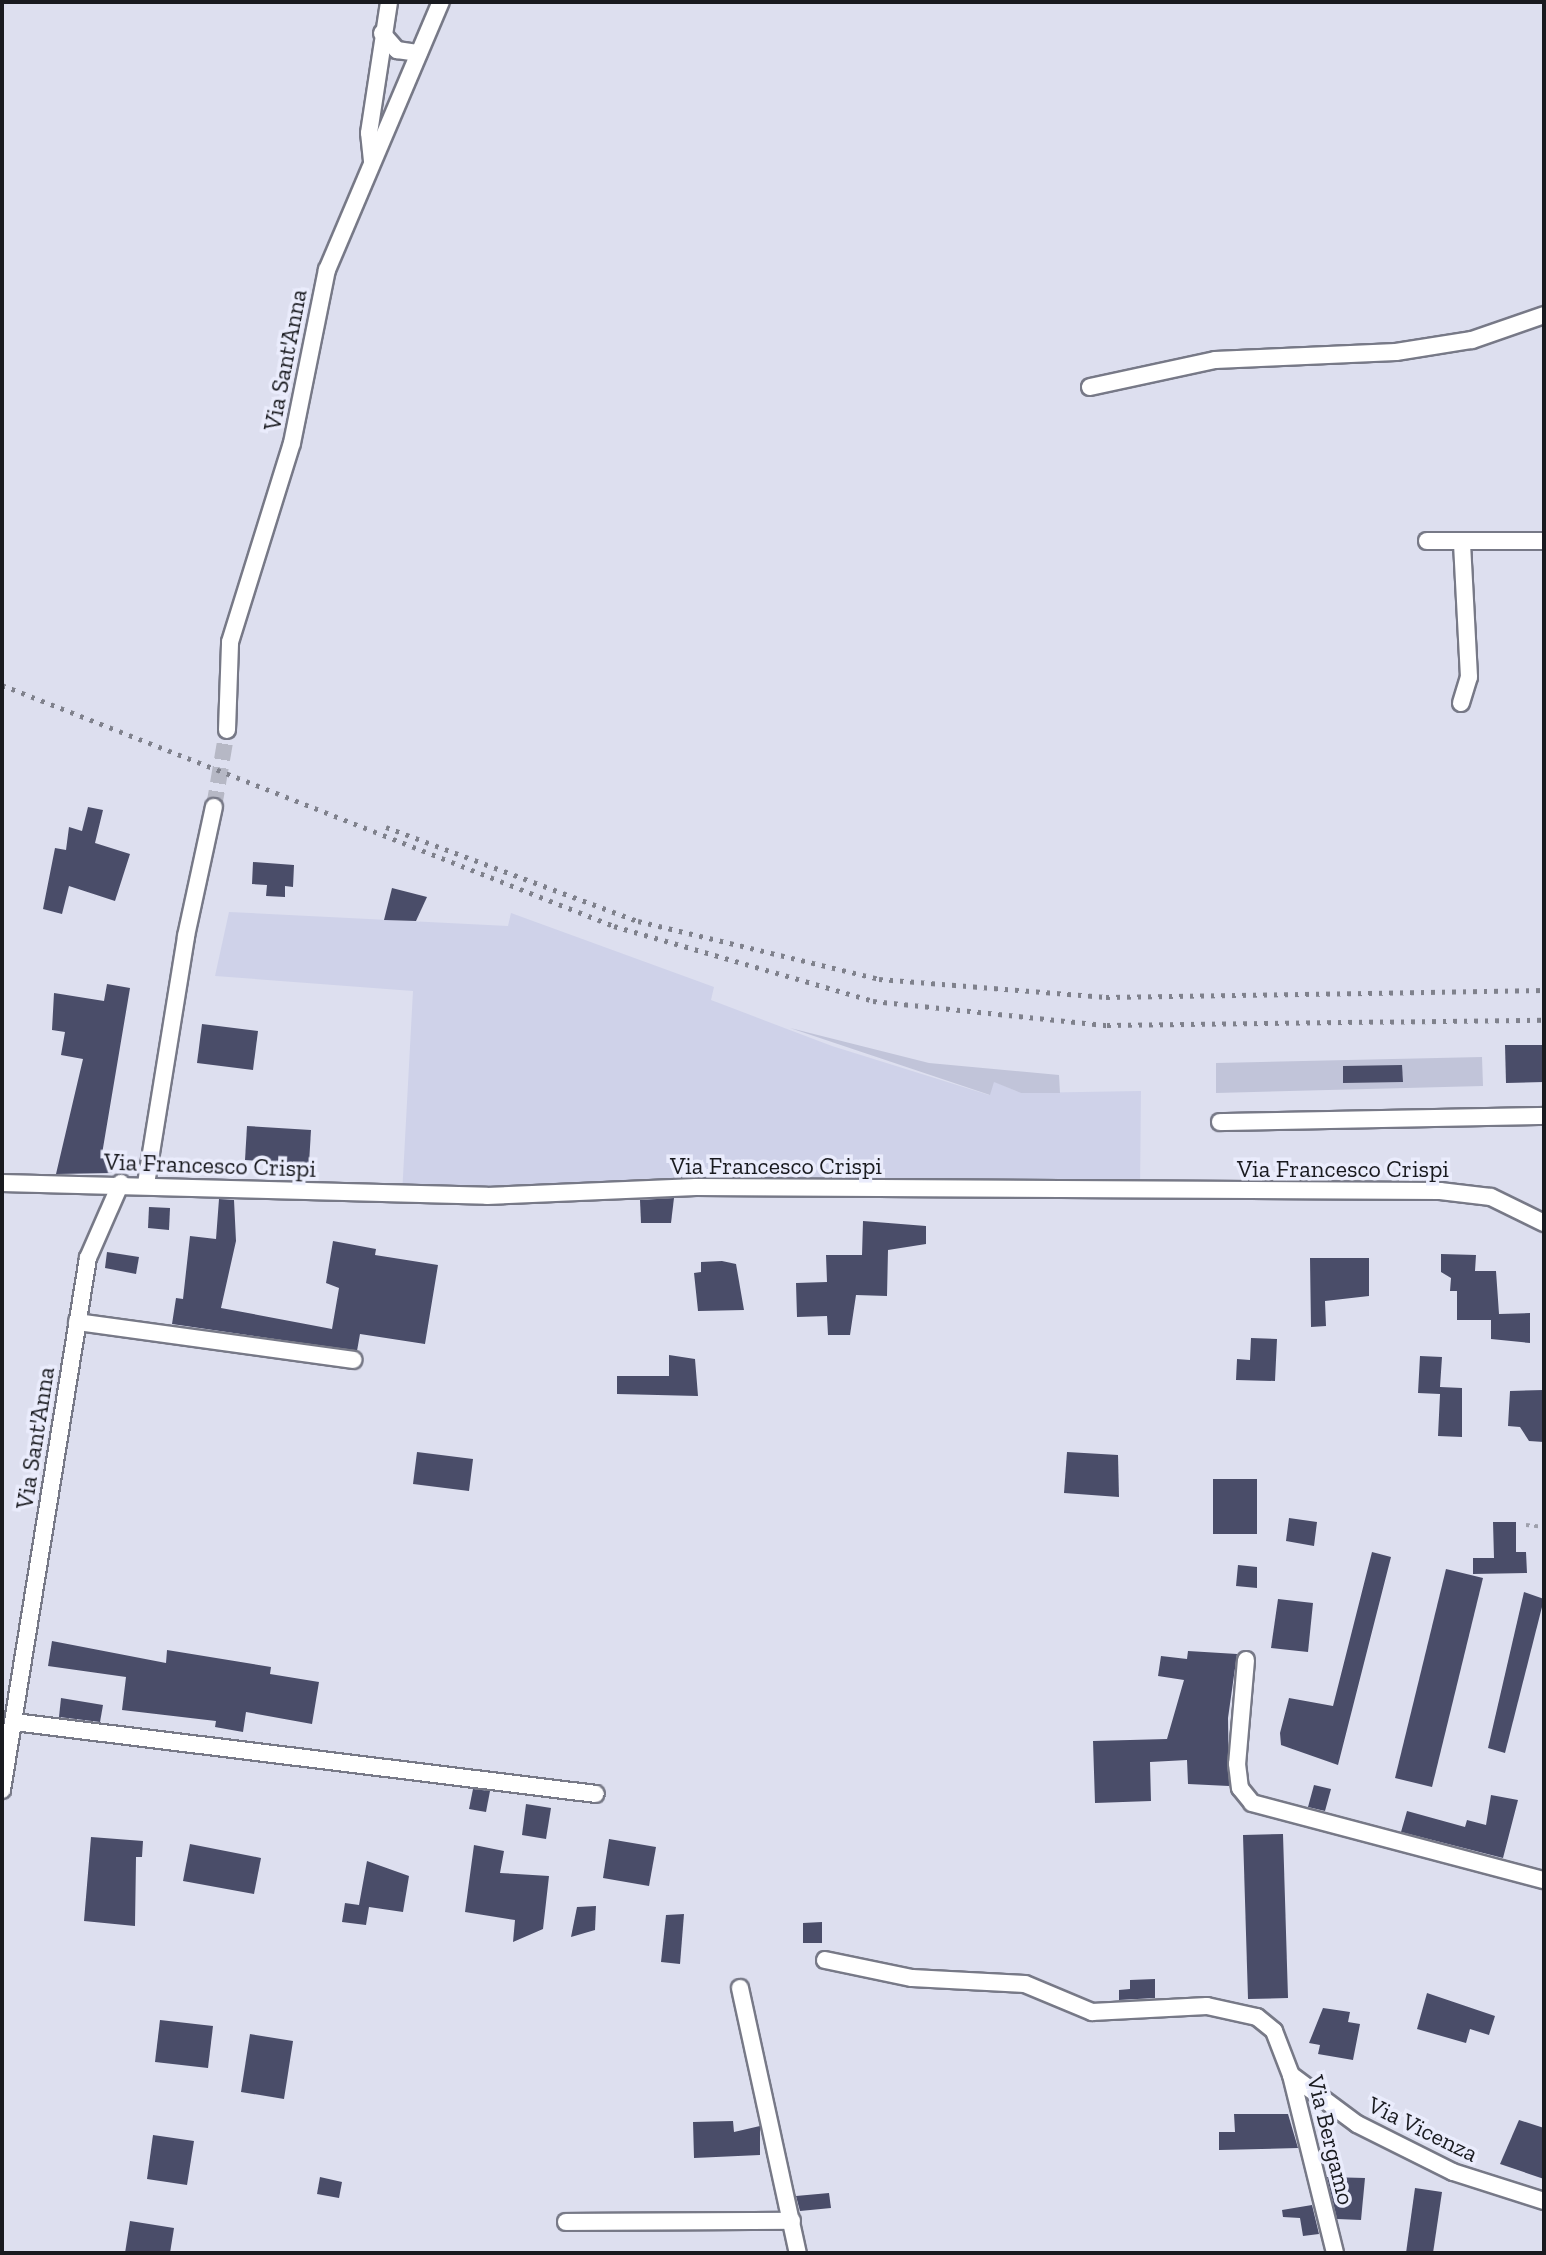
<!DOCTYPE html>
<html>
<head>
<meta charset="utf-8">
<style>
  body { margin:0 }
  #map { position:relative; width:1546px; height:2255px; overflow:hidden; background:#dddfef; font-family:"Zilla Slab",serif }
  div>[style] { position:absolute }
  .built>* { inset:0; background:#cfd2e9 }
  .green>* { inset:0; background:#c1c4d9 }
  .building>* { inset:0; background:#4a4d69 }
  .minor-tunnel>* { height:16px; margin-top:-8px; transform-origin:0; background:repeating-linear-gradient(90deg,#b6b8c5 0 16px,transparent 0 24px) }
  .path>* { height:3.5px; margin-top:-1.75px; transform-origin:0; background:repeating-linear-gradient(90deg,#9ea0ac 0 3.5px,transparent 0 8.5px) }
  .roads { filter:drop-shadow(2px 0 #777987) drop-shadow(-2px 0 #777987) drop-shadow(0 2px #777987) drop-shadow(0 -2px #777987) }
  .minor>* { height:16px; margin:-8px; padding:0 8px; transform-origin:8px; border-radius:8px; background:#fff }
  .rail>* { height:5px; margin-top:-2.5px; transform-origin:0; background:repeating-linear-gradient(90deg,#7f818c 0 3.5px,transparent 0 10.5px) }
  span { translate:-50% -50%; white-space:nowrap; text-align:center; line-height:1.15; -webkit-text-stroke:7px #eaecfc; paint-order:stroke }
  .street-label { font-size:24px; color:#191a1f }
  .frame { position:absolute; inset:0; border:4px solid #191a1f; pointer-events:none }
</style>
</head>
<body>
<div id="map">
  <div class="built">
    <i style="clip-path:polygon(229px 912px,508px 926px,511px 913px,714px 987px,711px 1000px,832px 1046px,989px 1095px,993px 1081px,1021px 1093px,1141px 1091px,1140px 1191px,402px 1195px,413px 991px,215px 976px)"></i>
  </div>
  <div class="green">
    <i style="clip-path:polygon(790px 1028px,929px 1063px,1059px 1075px,1060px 1093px,1021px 1093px,994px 1082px,990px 1095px)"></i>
    <i style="clip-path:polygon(1482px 1057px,1483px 1086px,1216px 1093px,1216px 1063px)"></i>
  </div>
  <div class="building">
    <i style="clip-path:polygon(88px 807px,103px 810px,95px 843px,130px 854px,115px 901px,69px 886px,62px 914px,43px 909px,55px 848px,66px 850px,69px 827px,82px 831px)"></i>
    <i style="clip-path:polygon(253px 862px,294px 865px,293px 887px,285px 886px,285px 897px,266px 896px,267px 885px,252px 884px)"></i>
    <i style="clip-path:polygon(392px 888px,427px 897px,416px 921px,384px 920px)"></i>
    <i style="clip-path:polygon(107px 984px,130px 988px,102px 1154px,115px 1156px,112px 1173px,56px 1174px,83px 1059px,61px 1055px,65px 1032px,52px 1030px,54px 993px,104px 1001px)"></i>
    <i style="clip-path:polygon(202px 1024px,258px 1031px,253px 1070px,197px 1063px)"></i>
    <i style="clip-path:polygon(1505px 1045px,1544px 1045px,1544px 1082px,1506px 1083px)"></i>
    <i style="clip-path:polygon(1402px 1065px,1403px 1082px,1343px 1083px,1343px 1066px)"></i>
    <i style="clip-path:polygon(247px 1126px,311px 1130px,309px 1164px,245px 1160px)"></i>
    <i style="clip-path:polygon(674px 1198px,671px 1223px,641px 1223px,640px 1200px)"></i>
    <i style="clip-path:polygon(219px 1199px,234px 1200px,236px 1241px,221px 1308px,332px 1329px,339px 1288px,326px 1283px,333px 1241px,376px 1249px,375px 1255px,438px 1265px,425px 1344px,360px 1334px,357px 1351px,172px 1324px,176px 1298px,183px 1299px,190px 1236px,216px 1239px)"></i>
    <i style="clip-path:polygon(149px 1207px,170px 1208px,169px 1230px,148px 1228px)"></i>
    <i style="clip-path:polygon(863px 1221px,926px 1226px,926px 1244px,888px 1250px,887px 1296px,856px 1295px,850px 1335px,828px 1335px,827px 1316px,797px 1317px,796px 1283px,827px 1282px,826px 1255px,862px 1255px)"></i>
    <i style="clip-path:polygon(107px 1252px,139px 1257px,136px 1274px,105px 1268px)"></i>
    <i style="clip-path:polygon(1441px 1254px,1476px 1255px,1475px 1271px,1496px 1271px,1499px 1314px,1530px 1313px,1530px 1343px,1491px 1339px,1491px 1320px,1457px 1320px,1457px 1291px,1450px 1291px,1451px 1278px,1441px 1272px)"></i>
    <i style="clip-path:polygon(1310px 1258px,1369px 1258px,1369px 1296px,1325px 1301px,1326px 1326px,1311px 1327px)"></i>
    <i style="clip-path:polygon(722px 1261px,736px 1264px,744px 1310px,698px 1311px,694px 1273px,701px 1272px,701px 1262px)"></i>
    <i style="clip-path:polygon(1251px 1338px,1277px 1339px,1275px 1381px,1236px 1380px,1237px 1359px,1250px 1360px)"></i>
    <i style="clip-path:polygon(669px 1355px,695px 1359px,698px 1396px,617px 1394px,617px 1376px,669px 1376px)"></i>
    <i style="clip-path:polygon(1420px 1356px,1442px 1357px,1440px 1387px,1462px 1388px,1462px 1437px,1438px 1436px,1440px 1394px,1418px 1393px)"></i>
    <i style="clip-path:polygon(1544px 1390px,1544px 1442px,1529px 1441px,1520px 1427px,1508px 1426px,1510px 1391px)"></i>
    <i style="clip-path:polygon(417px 1452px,473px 1459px,469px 1491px,413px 1484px)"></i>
    <i style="clip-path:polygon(1067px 1452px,1118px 1455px,1119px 1497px,1064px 1493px)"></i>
    <i style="clip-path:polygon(1213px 1479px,1257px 1479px,1257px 1534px,1213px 1534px)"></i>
    <i style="clip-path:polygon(1289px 1518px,1317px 1522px,1314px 1546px,1286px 1541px)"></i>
    <i style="clip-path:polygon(1493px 1522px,1516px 1522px,1516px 1552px,1526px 1552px,1527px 1573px,1473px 1574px,1473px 1558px,1494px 1558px)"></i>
    <i style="clip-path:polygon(1372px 1552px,1391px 1557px,1338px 1765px,1281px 1745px,1280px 1733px,1289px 1698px,1333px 1706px)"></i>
    <i style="clip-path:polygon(1238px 1565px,1257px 1567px,1257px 1588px,1236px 1586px)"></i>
    <i style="clip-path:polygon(1446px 1569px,1483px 1578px,1432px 1787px,1395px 1778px)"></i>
    <i style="clip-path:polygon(1524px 1592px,1544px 1599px,1505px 1753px,1488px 1748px)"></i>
    <i style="clip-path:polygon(1278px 1599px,1313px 1603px,1308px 1652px,1271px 1648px)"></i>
    <i style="clip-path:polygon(52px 1641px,166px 1663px,167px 1650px,271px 1667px,270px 1674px,319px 1682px,312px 1724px,246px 1712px,243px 1732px,215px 1727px,216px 1721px,122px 1710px,126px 1677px,48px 1666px)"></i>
    <i style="clip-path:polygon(1188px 1651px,1237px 1654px,1228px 1718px,1229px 1786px,1188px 1784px,1187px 1760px,1150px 1762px,1151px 1801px,1095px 1803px,1093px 1741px,1167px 1739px,1184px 1680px,1158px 1676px,1161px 1656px,1187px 1659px)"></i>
    <i style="clip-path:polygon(61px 1698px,103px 1705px,100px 1722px,59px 1717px)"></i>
    <i style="clip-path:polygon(1314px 1785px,1331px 1789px,1325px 1811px,1308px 1807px)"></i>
    <i style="clip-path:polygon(473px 1789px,490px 1791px,486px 1812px,469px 1809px)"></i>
    <i style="clip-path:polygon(1491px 1795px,1518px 1800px,1503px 1858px,1401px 1832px,1407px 1811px,1465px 1827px,1467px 1820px,1486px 1825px)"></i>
    <i style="clip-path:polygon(526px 1804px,551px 1808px,546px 1839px,522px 1835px)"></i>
    <i style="clip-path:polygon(1283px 1834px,1288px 1998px,1248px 1999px,1243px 1835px)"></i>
    <i style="clip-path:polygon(91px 1837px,143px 1841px,142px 1857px,136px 1857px,135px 1926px,84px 1921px)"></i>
    <i style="clip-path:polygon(609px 1839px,656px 1847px,649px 1886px,603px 1878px)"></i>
    <i style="clip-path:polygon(190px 1844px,261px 1858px,254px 1894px,183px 1881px)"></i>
    <i style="clip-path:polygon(474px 1845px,504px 1851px,500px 1873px,549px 1876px,543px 1929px,513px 1942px,515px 1920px,465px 1912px)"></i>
    <i style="clip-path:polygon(367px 1861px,409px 1876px,403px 1912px,369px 1907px,366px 1925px,342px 1922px,345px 1903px,359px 1905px)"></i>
    <i style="clip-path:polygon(596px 1906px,595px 1930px,571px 1937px,577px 1907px)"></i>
    <i style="clip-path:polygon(684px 1914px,680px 1964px,661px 1962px,666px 1915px)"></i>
    <i style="clip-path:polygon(822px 1922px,822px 1943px,803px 1943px,803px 1923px)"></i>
    <i style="clip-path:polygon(1155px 1979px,1155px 1998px,1119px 2000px,1119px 1990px,1130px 1989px,1130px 1980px)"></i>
    <i style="clip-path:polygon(1427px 1993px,1495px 2016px,1489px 2035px,1470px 2029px,1466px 2043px,1417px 2029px)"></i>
    <i style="clip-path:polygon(1323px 2008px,1350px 2012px,1348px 2022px,1360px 2024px,1353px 2060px,1318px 2054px,1320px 2045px,1309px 2043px)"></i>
    <i style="clip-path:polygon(160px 2020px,213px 2026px,208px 2068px,155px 2062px)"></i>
    <i style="clip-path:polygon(250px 2034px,293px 2041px,284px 2099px,241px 2092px)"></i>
    <i style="clip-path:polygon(1234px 2114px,1288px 2114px,1298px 2148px,1219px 2150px,1219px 2132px,1235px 2132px)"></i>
    <i style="clip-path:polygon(1519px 2120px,1544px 2128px,1544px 2179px,1500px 2164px)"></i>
    <i style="clip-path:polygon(733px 2121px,734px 2132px,760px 2126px,760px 2155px,694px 2158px,693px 2122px)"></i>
    <i style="clip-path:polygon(153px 2135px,194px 2141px,187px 2185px,147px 2179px)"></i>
    <i style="clip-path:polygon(320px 2177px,342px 2182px,339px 2198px,317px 2194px)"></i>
    <i style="clip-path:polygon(1327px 2177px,1365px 2178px,1361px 2220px,1337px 2219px)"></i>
    <i style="clip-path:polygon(1415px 2188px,1442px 2192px,1433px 2253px,1406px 2253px)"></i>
    <i style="clip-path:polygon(829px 2193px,831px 2208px,800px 2211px,796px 2196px)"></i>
    <i style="clip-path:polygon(1312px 2205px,1319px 2234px,1303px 2236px,1300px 2218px,1283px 2217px,1282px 2210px)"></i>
    <i style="clip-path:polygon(130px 2221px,174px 2228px,170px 2253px,125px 2253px)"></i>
  </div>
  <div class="minor-tunnel">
    <i style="left:214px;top:807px;width:78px;rotate:-80.4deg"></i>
  </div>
  <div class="path">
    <i style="left:1526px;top:1525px;width:18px;rotate:6deg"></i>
  </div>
  <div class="roads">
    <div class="minor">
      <i style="left:382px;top:33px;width:23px;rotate:49deg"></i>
      <i style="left:397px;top:50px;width:22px;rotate:8deg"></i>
      <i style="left:372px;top:161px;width:28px;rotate:-96deg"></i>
      <i style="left:369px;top:133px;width:133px;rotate:-81.3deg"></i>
      <i style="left:1090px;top:387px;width:128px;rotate:-12.2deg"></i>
      <i style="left:1215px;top:360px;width:181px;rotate:-2.5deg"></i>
      <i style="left:1396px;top:352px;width:77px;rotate:-9deg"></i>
      <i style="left:1472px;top:340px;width:76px;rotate:-19.1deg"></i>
      <i style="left:1427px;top:541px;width:117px"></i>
      <i style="left:1461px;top:703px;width:27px;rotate:-73deg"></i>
      <i style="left:1469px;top:677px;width:134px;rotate:-93deg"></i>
      <i style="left:227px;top:730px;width:88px;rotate:-88deg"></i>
      <i style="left:230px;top:642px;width:208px;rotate:-72.7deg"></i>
      <i style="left:292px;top:443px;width:177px;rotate:-78.6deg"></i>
      <i style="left:327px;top:270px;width:291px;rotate:-67deg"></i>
      <i style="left:1220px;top:1122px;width:324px;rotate:-1.1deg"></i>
      <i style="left:2px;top:1183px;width:485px;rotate:1.5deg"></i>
      <i style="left:487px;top:1196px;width:209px;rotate:-2.5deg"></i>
      <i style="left:696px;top:1187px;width:744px;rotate:0.31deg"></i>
      <i style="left:1440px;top:1191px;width:51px;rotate:6.7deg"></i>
      <i style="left:1491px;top:1197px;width:59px;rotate:26.1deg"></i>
      <i style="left:146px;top:1184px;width:251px;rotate:-80.8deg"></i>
      <i style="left:186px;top:936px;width:132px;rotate:-77.8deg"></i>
      <i style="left:77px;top:1322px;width:279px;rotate:7.8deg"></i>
      <i style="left:1246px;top:1660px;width:104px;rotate:94.9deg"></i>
      <i style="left:1237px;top:1764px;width:24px;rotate:83deg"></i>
      <i style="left:1240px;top:1788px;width:19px;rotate:51deg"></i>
      <i style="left:1252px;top:1803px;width:302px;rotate:14.8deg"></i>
      <i style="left:14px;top:1722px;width:586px;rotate:7.05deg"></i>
      <i style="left:2px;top:1790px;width:539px;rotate:-80.82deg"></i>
      <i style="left:88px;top:1258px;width:82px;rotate:-66.3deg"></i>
      <i style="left:825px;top:1960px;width:89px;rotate:11.7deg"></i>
      <i style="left:912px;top:1978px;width:113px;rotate:3deg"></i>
      <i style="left:1025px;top:1984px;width:73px;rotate:22.7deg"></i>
      <i style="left:1092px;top:2012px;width:115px;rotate:-3deg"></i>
      <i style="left:1207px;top:2006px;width:51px;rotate:12.4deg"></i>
      <i style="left:1257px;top:2017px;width:22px;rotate:39deg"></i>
      <i style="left:1274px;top:2031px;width:47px;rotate:68.9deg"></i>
      <i style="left:1291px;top:2075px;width:183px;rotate:76.1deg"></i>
      <i style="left:740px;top:1988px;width:271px;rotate:77.7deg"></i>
      <i style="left:1291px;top:2075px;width:82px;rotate:36.6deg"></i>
      <i style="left:1357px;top:2124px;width:107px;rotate:26.6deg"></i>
      <i style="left:1453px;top:2172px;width:96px;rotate:17.7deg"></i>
      <i style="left:566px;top:2222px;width:226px;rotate:-0.3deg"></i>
    </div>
  </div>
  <div class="rail">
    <i style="left:2px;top:685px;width:658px;rotate:21.49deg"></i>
    <i style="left:614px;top:926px;width:270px;rotate:16.1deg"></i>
    <i style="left:873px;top:1001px;width:235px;rotate:5.9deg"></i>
    <i style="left:1107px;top:1025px;width:437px;rotate:-0.7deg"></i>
    <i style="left:386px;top:827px;width:269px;rotate:20.5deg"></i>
    <i style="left:638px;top:921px;width:248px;rotate:13.5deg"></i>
    <i style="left:879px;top:979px;width:228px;rotate:4.5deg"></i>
    <i style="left:1106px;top:997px;width:438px;rotate:-0.9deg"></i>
  </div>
  <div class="street-label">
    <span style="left:285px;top:360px;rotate:-79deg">Via Sant'Anna</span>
    <span style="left:210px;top:1165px;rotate:2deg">Via Francesco Crispi</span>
    <span style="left:776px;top:1166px">Via Francesco Crispi</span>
    <span style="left:1343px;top:1169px">Via Francesco Crispi</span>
    <span style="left:35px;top:1438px;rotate:-81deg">Via Sant'Anna</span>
    <span style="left:1423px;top:2129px;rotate:26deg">Via Vicenza</span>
    <span style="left:1331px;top:2140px;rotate:76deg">Via Bergamo</span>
  </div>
  <div class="frame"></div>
</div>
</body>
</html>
